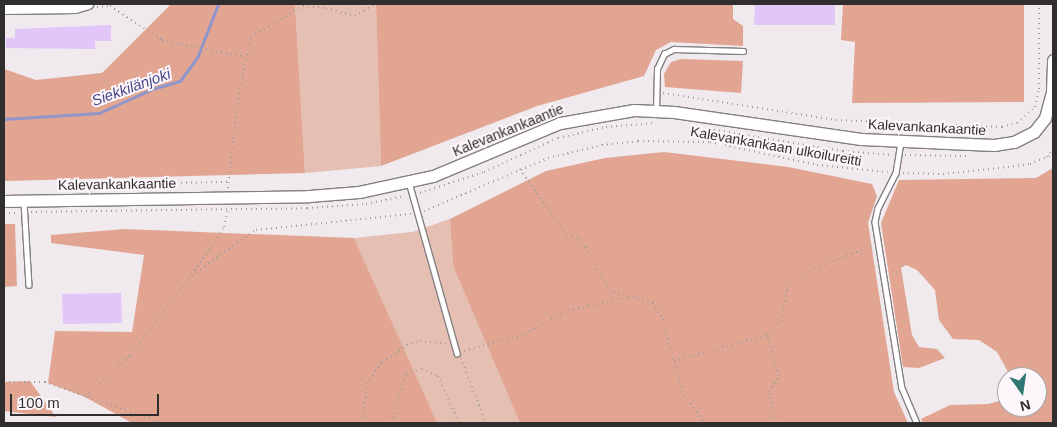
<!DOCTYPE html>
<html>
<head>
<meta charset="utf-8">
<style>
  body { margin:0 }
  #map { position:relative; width:1057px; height:427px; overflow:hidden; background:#f0e9ed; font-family:Helvetica,sans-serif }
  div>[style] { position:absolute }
  .green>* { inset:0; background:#e6bfb3 }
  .forest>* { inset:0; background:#e1a592 }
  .stream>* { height:3px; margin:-1.5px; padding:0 1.5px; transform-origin:1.5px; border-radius:1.5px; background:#9096ca }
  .building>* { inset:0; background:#e2c5f9 }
  .path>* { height:2px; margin-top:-1px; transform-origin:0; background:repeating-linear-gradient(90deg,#a29da0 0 1px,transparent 0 5px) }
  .roads { filter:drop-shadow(1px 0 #847f82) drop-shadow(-1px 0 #847f82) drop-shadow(0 1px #847f82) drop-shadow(0 -1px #847f82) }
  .service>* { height:4.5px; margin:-2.25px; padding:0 2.25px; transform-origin:2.25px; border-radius:2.25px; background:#fff }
  .minor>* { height:9px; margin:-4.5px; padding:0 4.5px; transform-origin:4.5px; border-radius:4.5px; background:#fff }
  .tertiary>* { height:11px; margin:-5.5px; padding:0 5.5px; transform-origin:5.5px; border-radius:5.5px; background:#fff }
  span { translate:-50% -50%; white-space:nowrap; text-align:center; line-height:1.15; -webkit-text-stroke:4px #fdf7fb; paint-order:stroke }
  .street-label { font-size:14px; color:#312e30 }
  .water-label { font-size:15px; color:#484a8c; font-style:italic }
  .frame { position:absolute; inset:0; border:5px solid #312e30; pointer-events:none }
  .north { position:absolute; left:997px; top:367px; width:50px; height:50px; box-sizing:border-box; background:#fdf7fb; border:1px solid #aba7aa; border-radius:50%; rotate:166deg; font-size:14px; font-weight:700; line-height:20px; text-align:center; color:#312e30 }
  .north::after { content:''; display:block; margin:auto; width:18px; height:22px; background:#2f7773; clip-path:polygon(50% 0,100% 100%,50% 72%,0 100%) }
  .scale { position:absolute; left:10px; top:394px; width:149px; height:22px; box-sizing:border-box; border:2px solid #312e30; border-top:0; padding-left:6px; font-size:15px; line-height:18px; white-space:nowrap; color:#312e30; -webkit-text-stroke:4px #fdf7fb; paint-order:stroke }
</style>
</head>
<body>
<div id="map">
  <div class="green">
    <i style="clip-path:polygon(295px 4px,376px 4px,381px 166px,305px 173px)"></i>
    <i style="clip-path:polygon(450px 219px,453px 266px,520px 423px,436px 423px,354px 238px,412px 232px)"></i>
  </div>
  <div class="forest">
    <i style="clip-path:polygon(171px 4px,295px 4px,305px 173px,4px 181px,4px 69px,36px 80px,102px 73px)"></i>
    <i style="clip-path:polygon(376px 4px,733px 4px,733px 19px,743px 26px,743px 46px,671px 42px,656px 50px,644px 76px,537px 106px,381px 166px)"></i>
    <i style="clip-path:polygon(843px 4px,1024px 4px,1024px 102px,852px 103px,855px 42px,841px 40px)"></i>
    <i style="clip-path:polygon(681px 59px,743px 61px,741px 93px,665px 87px,664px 74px,671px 62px)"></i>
    <i style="clip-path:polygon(664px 152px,788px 167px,872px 184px,877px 196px,868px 223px,894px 392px,908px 423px,520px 423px,453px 266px,450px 219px,546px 171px,605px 158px)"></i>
    <i style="clip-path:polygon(1053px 168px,1053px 423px,923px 423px,921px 419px,950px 405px,988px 404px,1007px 399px,1007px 407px,1037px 407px,1037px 377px,1011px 377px,997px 352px,979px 340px,953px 339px,939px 320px,935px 290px,917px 270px,906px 265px,901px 268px,912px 335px,919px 347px,937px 349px,945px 358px,919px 368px,903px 367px,881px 223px,899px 180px,1036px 178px)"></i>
    <i style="clip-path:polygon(4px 224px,15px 224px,17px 286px,4px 287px)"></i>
    <i style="clip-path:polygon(125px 229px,354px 238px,437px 423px,132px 423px,85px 397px,48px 383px,55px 331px,132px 332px,144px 255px,51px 243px,51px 235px)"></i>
    <i style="clip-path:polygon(30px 381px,56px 417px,4px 411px,4px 382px)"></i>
  </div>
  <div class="stream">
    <i style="left:4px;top:119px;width:95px;rotate:-3.6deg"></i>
    <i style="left:99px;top:113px;width:58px;rotate:-24.4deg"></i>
    <i style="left:152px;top:89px;width:29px;rotate:-16deg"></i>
    <i style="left:180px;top:81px;width:29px;rotate:-54deg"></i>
    <i style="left:197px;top:58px;width:58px;rotate:-68.7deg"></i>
  </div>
  <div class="building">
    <i style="clip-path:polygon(755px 4px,835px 4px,835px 25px,754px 25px)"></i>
    <i style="clip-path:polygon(111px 25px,111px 41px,95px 41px,95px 49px,6px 48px,6px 38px,15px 38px,15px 29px)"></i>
    <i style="clip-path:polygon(121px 293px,122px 323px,63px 324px,62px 294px)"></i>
  </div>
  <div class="path">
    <i style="left:97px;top:7px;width:13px;rotate:-4deg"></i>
    <i style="left:110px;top:6px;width:62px;rotate:33.2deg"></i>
    <i style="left:162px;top:40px;width:85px;rotate:11.6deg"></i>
    <i style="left:663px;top:93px;width:175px;rotate:8.9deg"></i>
    <i style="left:836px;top:120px;width:166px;rotate:2.4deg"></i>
    <i style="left:1002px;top:127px;width:16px;rotate:-15deg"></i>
    <i style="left:1017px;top:123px;width:24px;rotate:-42deg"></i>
    <i style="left:1035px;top:107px;width:18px;rotate:-77deg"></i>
    <i style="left:1039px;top:89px;width:85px;rotate:-90deg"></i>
    <i style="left:709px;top:129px;width:136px;rotate:9.3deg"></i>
    <i style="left:843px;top:151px;width:50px;rotate:4.6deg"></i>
    <i style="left:905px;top:155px;width:61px;rotate:0.9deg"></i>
    <i style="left:1047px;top:157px;width:9px;rotate:-49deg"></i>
    <i style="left:520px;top:169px;width:80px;rotate:55.1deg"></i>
    <i style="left:566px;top:235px;width:14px;rotate:12deg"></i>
    <i style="left:580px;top:238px;width:60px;rotate:60.9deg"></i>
    <i style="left:609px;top:290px;width:46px;rotate:16.5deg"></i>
    <i style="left:653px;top:303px;width:19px;rotate:58deg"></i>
    <i style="left:663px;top:319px;width:74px;rotate:75.2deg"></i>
    <i style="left:682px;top:391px;width:39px;rotate:55deg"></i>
    <i style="left:903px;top:173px;width:40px;rotate:1.4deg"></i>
    <i style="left:943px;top:174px;width:65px;rotate:-6.1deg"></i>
    <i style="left:1008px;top:167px;width:22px;rotate:-8deg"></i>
    <i style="left:1030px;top:164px;width:25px;rotate:-23deg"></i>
    <i style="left:161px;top:183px;width:67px;rotate:-0.9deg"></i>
    <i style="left:228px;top:188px;width:90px;rotate:-83.6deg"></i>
    <i style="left:238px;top:99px;width:63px;rotate:-78.2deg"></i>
    <i style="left:251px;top:37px;width:61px;rotate:-30.8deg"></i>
    <i style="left:303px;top:6px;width:23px;rotate:5deg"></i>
    <i style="left:326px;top:8px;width:30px;rotate:15deg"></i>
    <i style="left:355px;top:16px;width:23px;rotate:-31deg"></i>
    <i style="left:420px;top:193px;width:67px;rotate:-18.2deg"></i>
    <i style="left:484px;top:172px;width:81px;rotate:-24.7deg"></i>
    <i style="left:558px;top:138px;width:49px;rotate:-12.9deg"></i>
    <i style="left:606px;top:127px;width:49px;rotate:-4.7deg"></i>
    <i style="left:424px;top:211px;width:135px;rotate:-23.1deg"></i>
    <i style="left:548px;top:158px;width:56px;rotate:-13.5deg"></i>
    <i style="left:602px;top:145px;width:36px;rotate:-6deg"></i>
    <i style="left:638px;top:141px;width:72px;rotate:0.8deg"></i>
    <i style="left:710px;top:142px;width:109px;rotate:12.1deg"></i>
    <i style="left:817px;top:165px;width:71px;rotate:5.6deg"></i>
    <i style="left:31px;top:212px;width:276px;rotate:-0.8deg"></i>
    <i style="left:307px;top:208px;width:59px;rotate:-3.9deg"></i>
    <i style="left:366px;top:204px;width:40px;rotate:-12deg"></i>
    <i style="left:4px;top:213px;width:15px"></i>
    <i style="left:192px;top:275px;width:78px;rotate:-35.1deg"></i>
    <i style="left:256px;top:230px;width:157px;rotate:-5.9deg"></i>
    <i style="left:464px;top:351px;width:63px;rotate:-15.6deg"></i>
    <i style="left:525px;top:334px;width:49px;rotate:-29.2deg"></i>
    <i style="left:568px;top:310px;width:62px;rotate:-12deg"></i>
    <i style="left:461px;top:358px;width:70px;rotate:69deg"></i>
    <i style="left:674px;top:361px;width:97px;rotate:-15.6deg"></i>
    <i style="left:4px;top:382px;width:41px"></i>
    <i style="left:45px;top:382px;width:125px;rotate:19.2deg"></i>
    <i style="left:85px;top:397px;width:62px;rotate:-42.4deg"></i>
    <i style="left:131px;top:355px;width:101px;rotate:-52.7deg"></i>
    <i style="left:192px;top:275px;width:58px;rotate:-56.3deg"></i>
    <i style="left:224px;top:227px;width:17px;rotate:-77deg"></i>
    <i style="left:362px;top:423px;width:39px;rotate:-83deg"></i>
    <i style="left:367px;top:384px;width:27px;rotate:-56deg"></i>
    <i style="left:382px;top:362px;width:30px;rotate:-34deg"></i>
    <i style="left:407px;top:345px;width:14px;rotate:-17deg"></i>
    <i style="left:420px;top:341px;width:27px;rotate:6deg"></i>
    <i style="left:391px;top:423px;width:52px;rotate:-73.3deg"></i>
    <i style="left:406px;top:373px;width:16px;rotate:-14deg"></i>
    <i style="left:422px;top:369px;width:17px;rotate:24deg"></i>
    <i style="left:438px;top:376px;width:51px;rotate:65.9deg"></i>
    <i style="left:777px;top:423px;width:32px;rotate:-104deg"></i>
    <i style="left:769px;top:392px;width:19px;rotate:-58deg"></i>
    <i style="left:779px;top:376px;width:43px;rotate:-106.3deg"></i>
    <i style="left:767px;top:335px;width:20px;rotate:-45deg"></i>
    <i style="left:781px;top:321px;width:33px;rotate:-79deg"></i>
    <i style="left:787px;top:289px;width:25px;rotate:-43deg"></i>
    <i style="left:805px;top:272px;width:72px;rotate:-21.2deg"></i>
  </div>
  <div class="roads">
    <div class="service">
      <i style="left:656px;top:110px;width:41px;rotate:-88.6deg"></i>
      <i style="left:657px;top:69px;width:17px;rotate:-65deg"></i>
      <i style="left:664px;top:54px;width:11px;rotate:-27deg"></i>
      <i style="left:674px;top:49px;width:69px;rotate:1.7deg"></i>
      <i style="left:901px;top:142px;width:31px;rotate:99deg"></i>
      <i style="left:896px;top:173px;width:39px;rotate:117deg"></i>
      <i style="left:878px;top:208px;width:14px;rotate:102deg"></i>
      <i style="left:875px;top:222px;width:168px;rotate:80.8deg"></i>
      <i style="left:902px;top:388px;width:38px;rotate:67deg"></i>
      <i style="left:409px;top:182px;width:178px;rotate:74.3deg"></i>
      <i style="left:24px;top:202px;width:83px;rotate:86.6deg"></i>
    </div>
    <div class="minor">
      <i style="left:4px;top:9px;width:71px;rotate:-0.8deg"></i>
      <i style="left:75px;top:8px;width:14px;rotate:-17deg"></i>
    </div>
    <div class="tertiary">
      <i style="left:4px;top:201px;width:305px;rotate:-0.9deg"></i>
      <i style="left:309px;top:196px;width:50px;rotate:-4.6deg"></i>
      <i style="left:359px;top:192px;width:76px;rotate:-12.2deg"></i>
      <i style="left:433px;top:176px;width:138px;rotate:-22.7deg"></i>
      <i style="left:560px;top:123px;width:75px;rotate:-10deg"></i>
      <i style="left:634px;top:110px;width:40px;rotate:2.9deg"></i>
      <i style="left:674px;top:112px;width:189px;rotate:8.2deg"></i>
      <i style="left:861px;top:139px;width:133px;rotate:2.6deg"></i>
      <i style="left:994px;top:145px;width:20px;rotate:-9deg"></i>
      <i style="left:1014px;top:142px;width:22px;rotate:-27deg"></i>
      <i style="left:1034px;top:132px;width:18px;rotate:-52deg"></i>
      <i style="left:1045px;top:118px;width:27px;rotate:-75deg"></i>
      <i style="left:1052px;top:92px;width:32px;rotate:-88deg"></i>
    </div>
  </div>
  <div class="street-label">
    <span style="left:927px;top:127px;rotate:3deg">Kalevankankaantie</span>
    <span style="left:508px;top:130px;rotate:-22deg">Kalevankankaantie</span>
    <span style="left:776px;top:146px;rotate:10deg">Kalevankankaan ulkoilureitti</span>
    <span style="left:117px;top:184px;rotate:-1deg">Kalevankankaantie</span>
  </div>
  <div class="water-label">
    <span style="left:131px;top:87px;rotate:-20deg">Siekkilänjoki</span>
  </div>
  <div class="frame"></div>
  <div class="north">N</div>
  <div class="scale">100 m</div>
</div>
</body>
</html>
